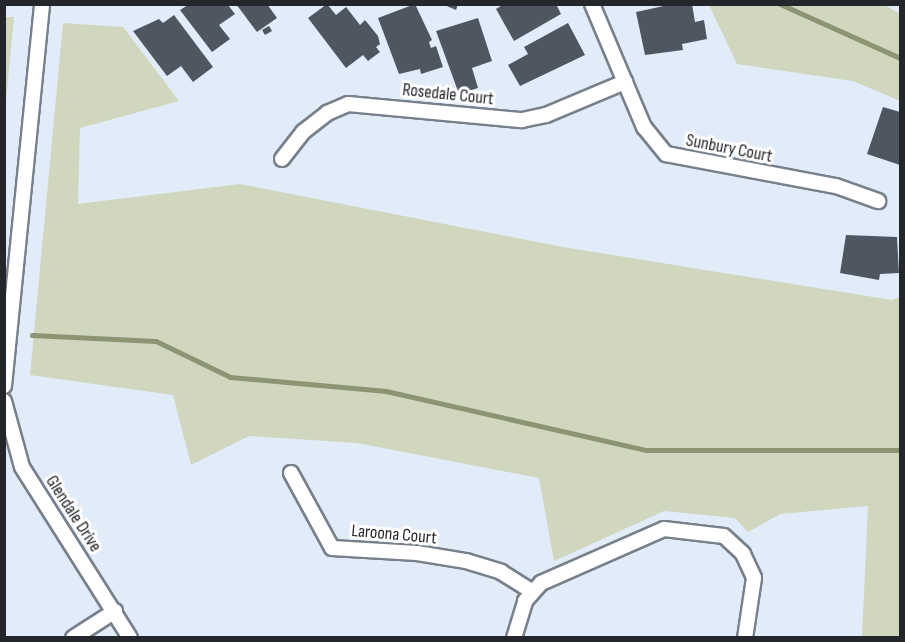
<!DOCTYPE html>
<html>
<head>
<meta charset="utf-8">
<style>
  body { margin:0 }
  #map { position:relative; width:905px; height:642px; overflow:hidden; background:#e2ecf9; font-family:"Sofia Sans Condensed",sans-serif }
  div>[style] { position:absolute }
  .green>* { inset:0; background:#d0d7be }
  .stream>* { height:5px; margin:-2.5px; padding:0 2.5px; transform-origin:2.5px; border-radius:2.5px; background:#8c9473 }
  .building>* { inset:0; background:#4e5761 }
  .roads { filter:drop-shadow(2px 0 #77808b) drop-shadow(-2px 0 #77808b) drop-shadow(0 2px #77808b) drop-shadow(0 -2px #77808b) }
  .street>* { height:14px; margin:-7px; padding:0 7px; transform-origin:7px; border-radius:7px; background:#fff }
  span { translate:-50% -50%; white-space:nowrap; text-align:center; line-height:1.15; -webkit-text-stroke:6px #fff; paint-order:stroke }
  .street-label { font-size:18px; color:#23262b }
  .frame { position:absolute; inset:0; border:6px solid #23262b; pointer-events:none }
</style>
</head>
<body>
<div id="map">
  <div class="green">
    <i style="clip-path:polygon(709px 5px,885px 5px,900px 14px,900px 101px,853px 81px,737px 64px)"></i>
    <i style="clip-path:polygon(5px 17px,14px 17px,5px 111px,4px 17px)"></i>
    <i style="clip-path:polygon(63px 23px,123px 27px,179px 101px,80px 128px,78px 204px,240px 184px,563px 247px,892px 300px,900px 297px,900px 637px,862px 637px,868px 506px,780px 514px,748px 532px,735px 518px,664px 511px,554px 561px,539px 478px,357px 443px,249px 436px,191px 465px,173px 395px,30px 375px)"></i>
  </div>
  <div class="stream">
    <i style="left:780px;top:4px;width:132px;rotate:24.2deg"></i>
    <i style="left:32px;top:335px;width:124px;rotate:2.8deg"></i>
    <i style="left:156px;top:341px;width:82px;rotate:25.9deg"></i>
    <i style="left:230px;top:377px;width:157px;rotate:5.1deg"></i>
    <i style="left:386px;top:391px;width:267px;rotate:12.8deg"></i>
    <i style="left:646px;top:450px;width:254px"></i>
  </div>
  <div class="building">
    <i style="clip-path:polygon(236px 4px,267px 4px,277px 18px,257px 32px)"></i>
    <i style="clip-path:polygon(327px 4px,336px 15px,346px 7px,360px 25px,365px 20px,378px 36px,380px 44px,376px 47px,380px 52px,368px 61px,363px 55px,346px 68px,308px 18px)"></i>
    <i style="clip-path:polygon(415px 4px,432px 40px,429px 42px,431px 48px,436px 46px,443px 67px,421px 74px,420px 69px,399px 74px,378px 18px)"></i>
    <i style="clip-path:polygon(442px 4px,458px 4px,456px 10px)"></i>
    <i style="clip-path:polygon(504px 4px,556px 4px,561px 14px,514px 41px,496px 9px)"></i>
    <i style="clip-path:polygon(673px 4px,692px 4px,695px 22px,704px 20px,707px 39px,682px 44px,683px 50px,645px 55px,636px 12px)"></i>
    <i style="clip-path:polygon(188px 5px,228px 5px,235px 14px,219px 25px,230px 39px,212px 52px,180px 10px)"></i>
    <i style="clip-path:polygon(174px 15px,213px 67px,193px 82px,181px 66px,167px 76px,133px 31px,159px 19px,163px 23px)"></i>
    <i style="clip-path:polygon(478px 18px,492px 61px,472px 68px,478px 88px,459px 94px,436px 31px)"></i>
    <i style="clip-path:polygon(568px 23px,585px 55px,520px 86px,508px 65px,528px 54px,524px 47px)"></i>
    <i style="clip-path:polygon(269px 26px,272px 31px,265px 35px,262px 30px)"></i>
    <i style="clip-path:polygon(883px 107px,900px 112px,900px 165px,867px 154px)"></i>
    <i style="clip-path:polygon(846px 235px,897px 237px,899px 273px,880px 274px,879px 280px,840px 273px)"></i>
  </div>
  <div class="roads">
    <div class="street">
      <i style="left:592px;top:4px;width:134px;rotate:67.1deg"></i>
      <i style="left:644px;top:127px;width:35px;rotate:51deg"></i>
      <i style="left:666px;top:154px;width:173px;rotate:10.7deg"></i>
      <i style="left:836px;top:186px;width:45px;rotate:19.7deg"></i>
      <i style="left:282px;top:159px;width:34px;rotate:-52deg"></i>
      <i style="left:303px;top:132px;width:31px;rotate:-38deg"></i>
      <i style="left:327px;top:113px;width:23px;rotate:-23deg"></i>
      <i style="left:348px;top:104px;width:175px;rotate:5.3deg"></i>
      <i style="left:522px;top:120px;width:25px;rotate:-12deg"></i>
      <i style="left:546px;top:115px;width:86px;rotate:-22.7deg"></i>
      <i style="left:4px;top:386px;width:384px;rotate:-84.3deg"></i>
      <i style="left:4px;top:401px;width:68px;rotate:74.7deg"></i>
      <i style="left:22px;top:467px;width:202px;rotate:57.7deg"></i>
      <i style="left:291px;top:473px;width:85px;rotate:61.3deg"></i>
      <i style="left:332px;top:548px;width:85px;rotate:3.4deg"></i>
      <i style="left:417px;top:553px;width:50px;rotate:9.3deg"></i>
      <i style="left:466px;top:561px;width:37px;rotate:17deg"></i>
      <i style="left:501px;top:572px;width:36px;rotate:32deg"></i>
      <i style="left:73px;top:638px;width:50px;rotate:-32.7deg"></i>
      <i style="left:514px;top:638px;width:39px;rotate:-73deg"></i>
      <i style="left:525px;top:601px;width:24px;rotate:-48deg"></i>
      <i style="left:541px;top:583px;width:134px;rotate:-23.7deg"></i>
      <i style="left:664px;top:529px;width:60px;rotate:6.7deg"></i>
      <i style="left:724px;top:536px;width:26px;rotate:43deg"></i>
      <i style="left:743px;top:554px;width:26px;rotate:65deg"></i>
      <i style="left:754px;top:578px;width:61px;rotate:98.5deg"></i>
    </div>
  </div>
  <div class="street-label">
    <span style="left:448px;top:95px;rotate:6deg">Rosedale Court</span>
    <span style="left:729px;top:149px;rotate:11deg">Sunbury Court</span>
    <span style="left:73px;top:514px;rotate:57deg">Glendale Drive</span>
    <span style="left:394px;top:535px;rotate:5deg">Laroona Court</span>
  </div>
  <div class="frame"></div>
</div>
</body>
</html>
